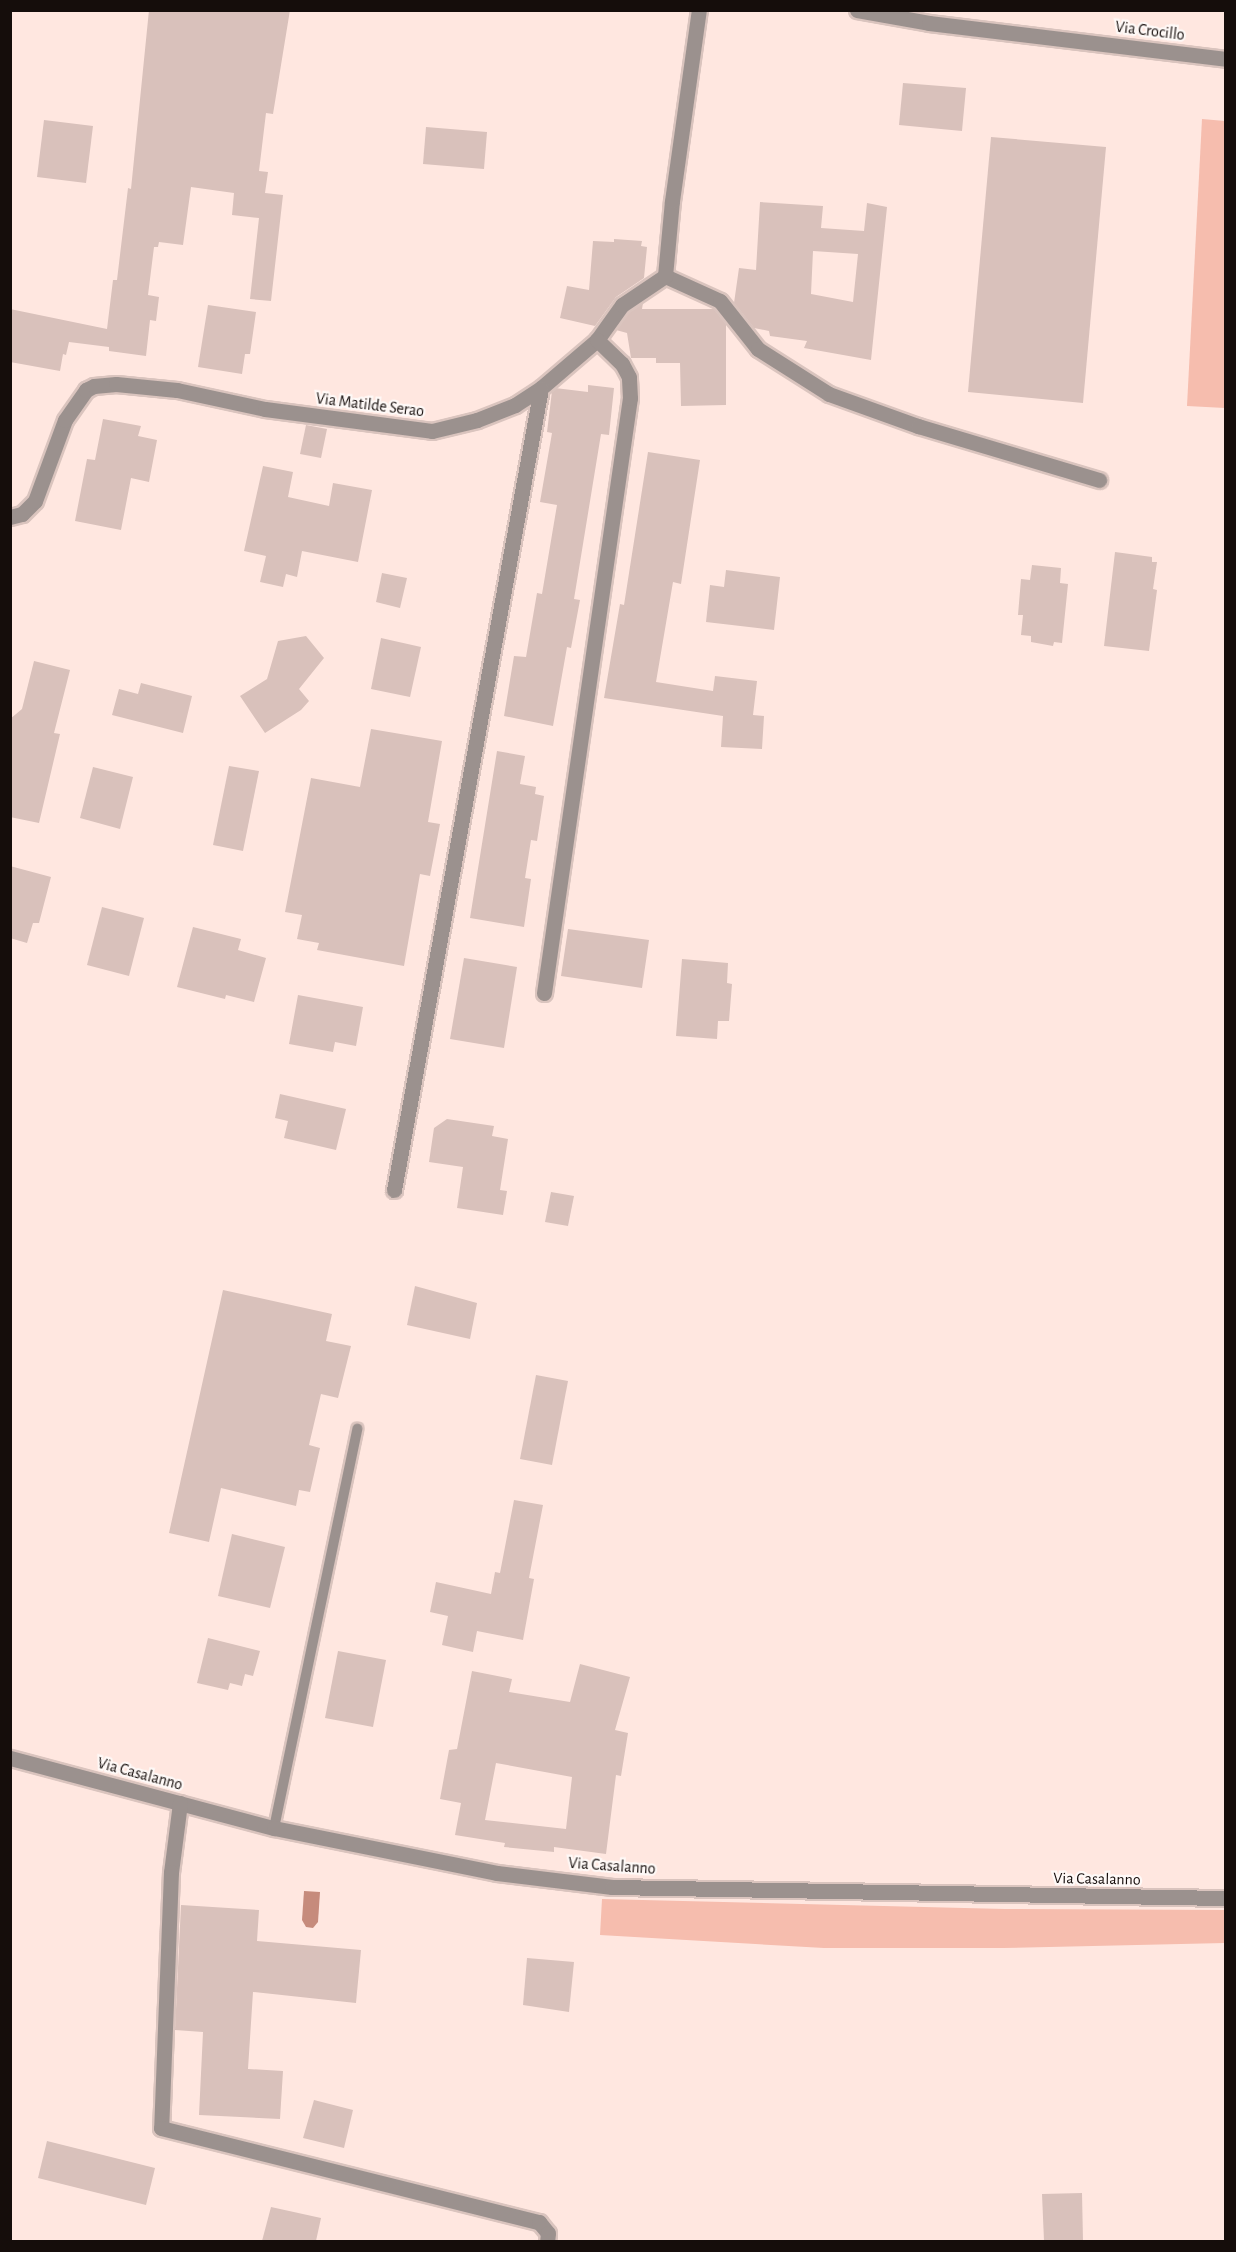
<!DOCTYPE html>
<html>
<head>
<meta charset="utf-8">
<style>
  body { margin:0 }
  #map { position:relative; width:1236px; height:2252px; overflow:hidden; background:#ffe7e0; font-family:"Alegreya Sans",sans-serif }
  div>[style] { position:absolute }
  .green>* { inset:0; background:#f6bdae }
  .water>* { inset:0; background:#c68b7c }
  .building>* { inset:0; background:#d9c1bb }
  .roads { filter:drop-shadow(2px 0 #dac4be) drop-shadow(-2px 0 #dac4be) drop-shadow(0 2px #dac4be) drop-shadow(0 -2px #dac4be) }
  .service>* { height:10px; margin:-5px; padding:0 5px; transform-origin:5px; border-radius:5px; background:#9b918e }
  .minor>* { height:15px; margin:-7.5px; padding:0 7.5px; transform-origin:7.5px; border-radius:7.5px; background:#9b918e }
  span { translate:-50% -50%; white-space:nowrap; text-align:center; line-height:1.15; -webkit-text-stroke:4.5px #fef9f7; paint-order:stroke }
  .street-label { font-size:16px; color:#150d0b }
  .frame { position:absolute; inset:0; border:12px solid #150d0b; pointer-events:none }
</style>
</head>
<body>
<div id="map">
  <div class="green">
    <i style="clip-path:polygon(1202px 119px,1225px 121px,1225px 408px,1187px 406px)"></i>
    <i style="clip-path:polygon(602px 1899px,1005px 1909px,1225px 1910px,1225px 1943px,1003px 1948px,824px 1948px,600px 1935px)"></i>
  </div>
  <div class="water">
    <i style="clip-path:polygon(304px 1891px,320px 1892px,318px 1922px,313px 1928px,306px 1927px,302px 1920px)"></i>
  </div>
  <div class="building">
    <i style="clip-path:polygon(149px 10px,290px 10px,273px 114px,266px 113px,259px 171px,268px 172px,265px 193px,283px 195px,271px 301px,250px 299px,259px 218px,232px 215px,234px 193px,191px 187px,183px 245px,159px 242px,158px 247px,154px 247px,148px 295px,159px 297px,156px 321px,150px 320px,146px 356px,109px 351px,109px 347px,69px 342px,66px 355px,63px 354px,60px 371px,10px 362px,10px 309px,107px 329px,113px 280px,117px 280px,128px 188px,131px 189px)"></i>
    <i style="clip-path:polygon(903px 83px,966px 88px,962px 131px,899px 125px)"></i>
    <i style="clip-path:polygon(44px 120px,93px 126px,86px 183px,37px 177px)"></i>
    <i style="clip-path:polygon(426px 127px,487px 132px,484px 169px,423px 164px)"></i>
    <i style="clip-path:polygon(991px 137px,1106px 147px,1083px 403px,968px 392px)"></i>
    <i style="clip-path:polygon(evenodd,760px 202px,823px 206px,821px 228px,864px 231px,867px 203px,887px 207px,871px 360px,804px 348px,807px 341px,770px 336px,769px 331px,754px 328px,734px 303px,739px 268px,756px 270px,760px 202px,813px 251px,858px 254px,853px 302px,811px 294px,813px 251px)"></i>
    <i style="clip-path:polygon(614px 239px,642px 241px,641px 246px,647px 247px,644px 278px,616px 297px,595px 326px,560px 318px,567px 286px,589px 290px,593px 241px,614px 242px)"></i>
    <i style="clip-path:polygon(643px 303px,642px 309px,714px 309px,726px 324px,726px 405px,681px 406px,680px 363px,656px 363px,656px 358px,631px 358px,627px 333px,616px 330px,629px 312px)"></i>
    <i style="clip-path:polygon(208px 305px,256px 312px,250px 354px,245px 354px,242px 374px,198px 367px)"></i>
    <i style="clip-path:polygon(588px 385px,614px 388px,609px 435px,601px 434px,574px 599px,580px 600px,571px 648px,567px 647px,553px 726px,504px 716px,514px 656px,526px 657px,537px 593px,542px 594px,557px 505px,540px 502px,552px 433px,547px 432px,552px 391px,555px 388px,588px 392px)"></i>
    <i style="clip-path:polygon(103px 419px,141px 426px,138px 436px,157px 440px,149px 482px,131px 478px,121px 530px,75px 521px,87px 459px,95px 460px)"></i>
    <i style="clip-path:polygon(306px 425px,327px 429px,321px 458px,300px 454px)"></i>
    <i style="clip-path:polygon(648px 452px,700px 460px,681px 584px,673px 582px,656px 682px,713px 691px,715px 676px,757px 681px,753px 715px,764px 716px,762px 749px,721px 747px,723px 716px,604px 698px,620px 604px,624px 605px)"></i>
    <i style="clip-path:polygon(263px 466px,293px 472px,288px 497px,329px 506px,333px 483px,372px 490px,358px 562px,302px 551px,297px 577px,286px 574px,283px 587px,260px 582px,266px 556px,244px 551px)"></i>
    <i style="clip-path:polygon(1115px 552px,1152px 557px,1152px 562px,1157px 562px,1153px 589px,1157px 590px,1149px 651px,1104px 646px)"></i>
    <i style="clip-path:polygon(1032px 565px,1061px 568px,1060px 583px,1068px 584px,1062px 643px,1054px 642px,1053px 646px,1031px 642px,1031px 636px,1021px 635px,1023px 615px,1018px 615px,1021px 579px,1030px 580px)"></i>
    <i style="clip-path:polygon(726px 570px,780px 577px,774px 630px,706px 622px,710px 585px,724px 587px)"></i>
    <i style="clip-path:polygon(382px 573px,407px 578px,400px 608px,376px 602px)"></i>
    <i style="clip-path:polygon(306px 636px,324px 658px,299px 689px,309px 701px,301px 710px,265px 733px,240px 696px,267px 679px,278px 641px)"></i>
    <i style="clip-path:polygon(381px 638px,421px 647px,410px 697px,371px 689px)"></i>
    <i style="clip-path:polygon(34px 661px,70px 670px,54px 733px,60px 734px,39px 823px,10px 817px,10px 719px,22px 709px)"></i>
    <i style="clip-path:polygon(141px 683px,192px 696px,183px 733px,112px 715px,119px 689px,138px 694px)"></i>
    <i style="clip-path:polygon(371px 729px,442px 741px,428px 822px,440px 824px,430px 876px,420px 874px,404px 966px,317px 950px,319px 943px,297px 939px,302px 915px,285px 912px,311px 778px,360px 787px)"></i>
    <i style="clip-path:polygon(497px 751px,525px 756px,520px 784px,536px 787px,535px 794px,544px 796px,537px 841px,531px 840px,525px 878px,531px 879px,524px 927px,470px 918px)"></i>
    <i style="clip-path:polygon(229px 766px,259px 771px,243px 851px,213px 845px)"></i>
    <i style="clip-path:polygon(93px 767px,133px 777px,120px 829px,80px 818px)"></i>
    <i style="clip-path:polygon(10px 866px,51px 877px,39px 923px,33px 923px,27px 943px,10px 938px)"></i>
    <i style="clip-path:polygon(102px 907px,144px 918px,129px 976px,87px 965px)"></i>
    <i style="clip-path:polygon(193px 927px,241px 939px,238px 950px,266px 958px,254px 1002px,226px 995px,225px 999px,177px 987px)"></i>
    <i style="clip-path:polygon(568px 929px,649px 940px,642px 988px,561px 976px)"></i>
    <i style="clip-path:polygon(464px 958px,517px 967px,504px 1048px,450px 1039px)"></i>
    <i style="clip-path:polygon(682px 959px,728px 963px,727px 983px,732px 984px,729px 1021px,718px 1021px,717px 1039px,676px 1036px)"></i>
    <i style="clip-path:polygon(298px 995px,363px 1007px,356px 1046px,335px 1042px,333px 1052px,289px 1044px)"></i>
    <i style="clip-path:polygon(280px 1094px,346px 1109px,336px 1150px,284px 1138px,288px 1121px,275px 1118px)"></i>
    <i style="clip-path:polygon(447px 1119px,494px 1126px,492px 1136px,508px 1139px,500px 1190px,507px 1191px,503px 1215px,457px 1208px,463px 1167px,429px 1162px,434px 1128px)"></i>
    <i style="clip-path:polygon(551px 1192px,574px 1196px,568px 1226px,545px 1222px)"></i>
    <i style="clip-path:polygon(415px 1286px,477px 1303px,470px 1339px,407px 1325px)"></i>
    <i style="clip-path:polygon(223px 1290px,332px 1314px,326px 1341px,351px 1346px,338px 1398px,321px 1394px,309px 1445px,320px 1448px,310px 1492px,299px 1490px,296px 1506px,221px 1488px,209px 1542px,169px 1533px)"></i>
    <i style="clip-path:polygon(536px 1375px,568px 1381px,552px 1465px,520px 1459px)"></i>
    <i style="clip-path:polygon(514px 1500px,543px 1505px,529px 1578px,534px 1579px,523px 1640px,477px 1631px,473px 1652px,442px 1645px,448px 1616px,430px 1612px,436px 1582px,491px 1594px,495px 1572px,500px 1573px)"></i>
    <i style="clip-path:polygon(232px 1534px,285px 1547px,270px 1608px,218px 1596px)"></i>
    <i style="clip-path:polygon(208px 1638px,260px 1651px,253px 1676px,245px 1674px,242px 1686px,230px 1683px,228px 1690px,197px 1683px)"></i>
    <i style="clip-path:polygon(338px 1651px,386px 1660px,373px 1727px,325px 1718px)"></i>
    <i style="clip-path:polygon(evenodd,580px 1664px,630px 1677px,615px 1730px,628px 1733px,621px 1776px,616px 1775px,606px 1854px,554px 1847px,554px 1852px,504px 1847px,505px 1843px,455px 1835px,461px 1803px,440px 1799px,449px 1750px,457px 1749px,472px 1671px,512px 1679px,509px 1692px,570px 1702px,580px 1664px,496px 1763px,572px 1777px,566px 1829px,485px 1820px,496px 1763px)"></i>
    <i style="clip-path:polygon(181px 1905px,259px 1910px,257px 1941px,361px 1950px,356px 2003px,253px 1992px,248px 2069px,283px 2071px,280px 2119px,199px 2115px,203px 2032px,175px 2030px)"></i>
    <i style="clip-path:polygon(527px 1958px,574px 1962px,569px 2012px,523px 2005px)"></i>
    <i style="clip-path:polygon(314px 2100px,353px 2110px,344px 2148px,303px 2138px)"></i>
    <i style="clip-path:polygon(47px 2141px,155px 2168px,146px 2205px,38px 2178px)"></i>
    <i style="clip-path:polygon(1082px 2193px,1083px 2241px,1044px 2241px,1042px 2194px)"></i>
    <i style="clip-path:polygon(271px 2207px,321px 2218px,316px 2241px,262px 2241px)"></i>
  </div>
  <div class="roads">
    <div class="service">
      <i style="left:274px;top:1828px;width:408px;rotate:-78.2deg"></i>
    </div>
    <div class="minor">
      <i style="left:857px;top:10px;width:73px;rotate:10.2deg"></i>
      <i style="left:929px;top:23px;width:299px;rotate:6.9deg"></i>
      <i style="left:665px;top:276px;width:60px;rotate:24.4deg"></i>
      <i style="left:720px;top:301px;width:61px;rotate:51.6deg"></i>
      <i style="left:758px;top:349px;width:84px;rotate:32.4deg"></i>
      <i style="left:829px;top:394px;width:95px;rotate:19.8deg"></i>
      <i style="left:918px;top:426px;width:189px;rotate:16.6deg"></i>
      <i style="left:10px;top:517px;width:12px;rotate:-14deg"></i>
      <i style="left:22px;top:514px;width:18px;rotate:-45deg"></i>
      <i style="left:35px;top:501px;width:86px;rotate:-69.7deg"></i>
      <i style="left:65px;top:420px;width:37px;rotate:-55deg"></i>
      <i style="left:86px;top:390px;width:9px;rotate:-27deg"></i>
      <i style="left:94px;top:386px;width:22px;rotate:-5deg"></i>
      <i style="left:116px;top:384px;width:61px;rotate:5.6deg"></i>
      <i style="left:177px;top:390px;width:90px;rotate:12.2deg"></i>
      <i style="left:265px;top:409px;width:168px;rotate:7.5deg"></i>
      <i style="left:432px;top:431px;width:46px;rotate:-13.7deg"></i>
      <i style="left:477px;top:420px;width:41px;rotate:-21.5deg"></i>
      <i style="left:515px;top:405px;width:31px;rotate:-33deg"></i>
      <i style="left:541px;top:388px;width:74px;rotate:-40.6deg"></i>
      <i style="left:597px;top:340px;width:43px;rotate:-54.5deg"></i>
      <i style="left:622px;top:305px;width:52px;rotate:-34deg"></i>
      <i style="left:665px;top:276px;width:75px;rotate:-84.7deg"></i>
      <i style="left:672px;top:201px;width:193px;rotate:-82deg"></i>
      <i style="left:544px;top:993px;width:601px;rotate:-81.78deg"></i>
      <i style="left:630px;top:398px;width:21px;rotate:-93deg"></i>
      <i style="left:629px;top:377px;width:15px;rotate:-118deg"></i>
      <i style="left:622px;top:364px;width:35px;rotate:-136deg"></i>
      <i style="left:394px;top:1190px;width:815px;rotate:-79.61deg"></i>
      <i style="left:10px;top:1758px;width:273px;rotate:14.9deg"></i>
      <i style="left:274px;top:1828px;width:227px;rotate:11.4deg"></i>
      <i style="left:497px;top:1873px;width:116px;rotate:6.9deg"></i>
      <i style="left:612px;top:1887px;width:614px;rotate:1.03deg"></i>
      <i style="left:180px;top:1803px;width:70px;rotate:97.4deg"></i>
      <i style="left:171px;top:1872px;width:256px;rotate:92.2deg"></i>
      <i style="left:161px;top:2128px;width:390px;rotate:14deg"></i>
      <i style="left:539px;top:2222px;width:14px;rotate:51deg"></i>
      <i style="left:548px;top:2233px;width:9px;rotate:96deg"></i>
    </div>
  </div>
  <div class="street-label">
    <span style="left:1150px;top:31px;rotate:7deg">Via Crocillo</span>
    <span style="left:370px;top:405px;rotate:7deg">Via Matilde Serao</span>
    <span style="left:140px;top:1774px;rotate:15deg">Via Casalanno</span>
    <span style="left:612px;top:1866px;rotate:4deg">Via Casalanno</span>
    <span style="left:1097px;top:1879px;rotate:1deg">Via Casalanno</span>
  </div>
  <div class="frame"></div>
</div>
</body>
</html>
